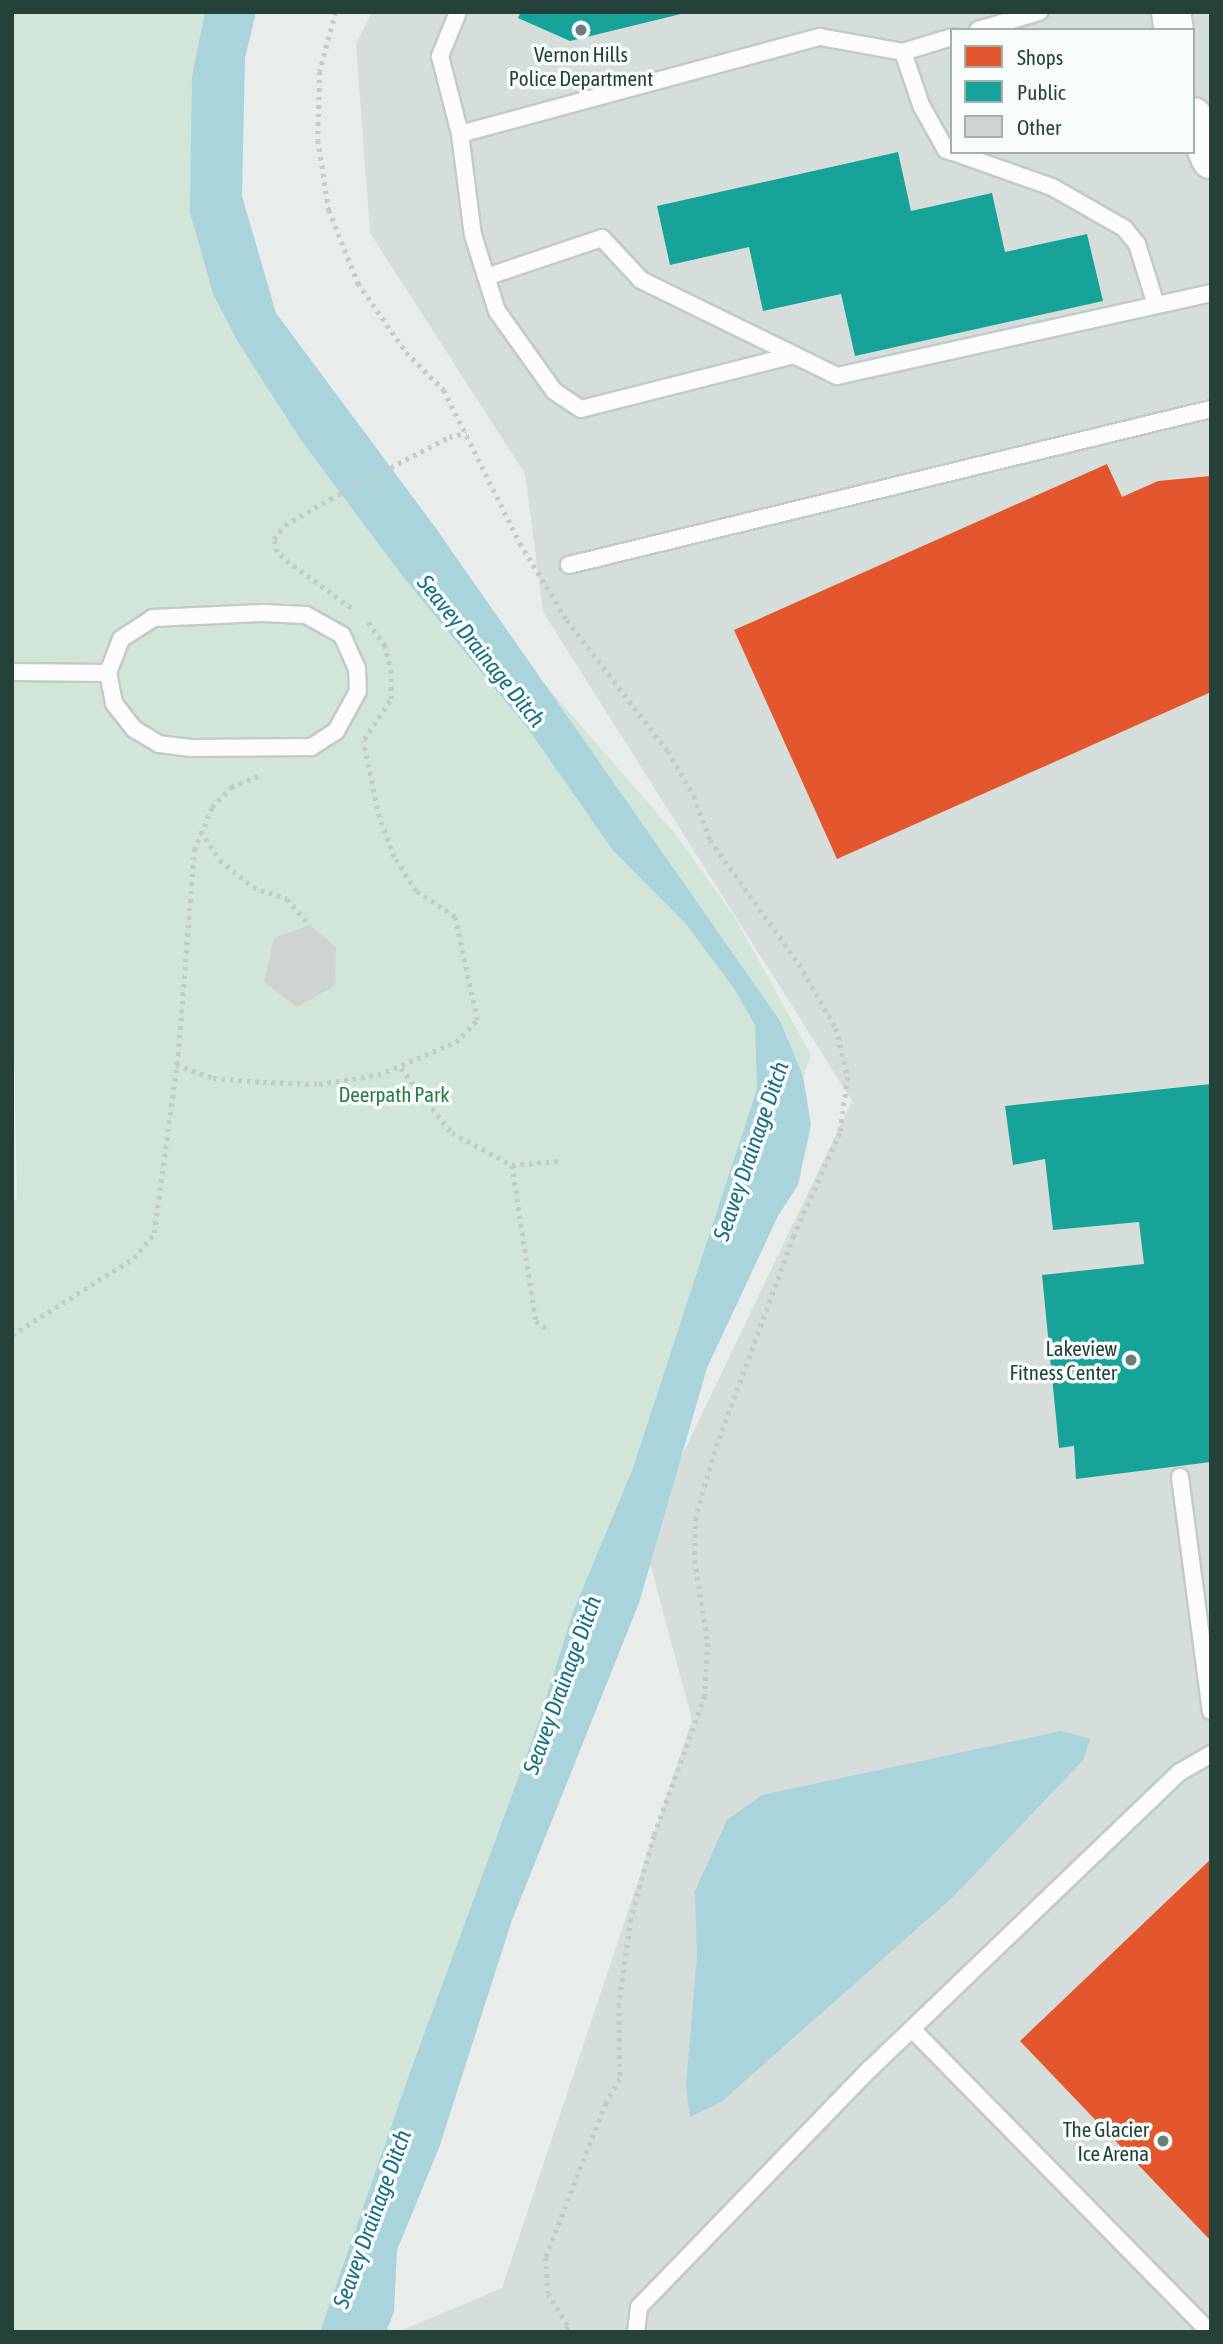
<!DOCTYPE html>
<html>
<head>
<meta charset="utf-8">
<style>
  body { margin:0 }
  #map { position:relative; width:1223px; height:2344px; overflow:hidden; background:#e8edeb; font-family:"Asap Condensed",sans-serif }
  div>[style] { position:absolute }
  .built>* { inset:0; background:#d6dedb }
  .green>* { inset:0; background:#d1e6d8 }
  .water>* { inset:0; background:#a9d4db }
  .shops>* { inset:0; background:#e4572e }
  .public>* { inset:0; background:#17a398 }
  .building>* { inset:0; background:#cfd4d2 }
  .path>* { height:4.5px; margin-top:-2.25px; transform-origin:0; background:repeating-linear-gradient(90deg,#c3ccca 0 3.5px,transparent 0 8.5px) }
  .roads { filter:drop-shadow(2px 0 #c5cac8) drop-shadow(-2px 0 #c5cac8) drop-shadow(0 2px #c5cac8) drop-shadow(0 -2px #c5cac8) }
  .service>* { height:16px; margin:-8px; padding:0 8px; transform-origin:8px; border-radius:8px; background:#fcfcfc }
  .tertiary>* { height:38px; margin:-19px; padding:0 19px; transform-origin:19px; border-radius:19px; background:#fcfcfc }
  .dots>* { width:19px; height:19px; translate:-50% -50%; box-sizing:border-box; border:4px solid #f7fbf9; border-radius:50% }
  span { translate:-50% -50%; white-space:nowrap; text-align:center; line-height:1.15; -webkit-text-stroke:7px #f7fbf9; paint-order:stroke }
  .poi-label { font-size:21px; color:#24423a }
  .right { translate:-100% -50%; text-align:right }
  .park-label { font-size:21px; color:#2d7a4b }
  .water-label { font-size:23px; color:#1c6f80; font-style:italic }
  .frame { position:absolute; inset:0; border:14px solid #24423a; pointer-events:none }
  .legend { position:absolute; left:950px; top:28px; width:245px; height:126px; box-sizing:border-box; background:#f7fbf9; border:2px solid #a3b1ad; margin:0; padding:9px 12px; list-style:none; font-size:21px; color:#24423a }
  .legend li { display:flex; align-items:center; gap:14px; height:35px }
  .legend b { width:35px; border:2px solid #a3b1ad }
</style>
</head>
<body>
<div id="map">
  <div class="built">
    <i style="clip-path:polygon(evenodd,372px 12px,1211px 12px,1211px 2332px,398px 2332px,502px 2288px,692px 1720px,643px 1537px,852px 1101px,543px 612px,525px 474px,370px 233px,356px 44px,372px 12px,952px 30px,1193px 30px,1193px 152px,952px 152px,952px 30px)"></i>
  </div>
  <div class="green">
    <i style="clip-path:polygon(12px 12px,245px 12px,222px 204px,262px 329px,487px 618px,677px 836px,734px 916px,811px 1055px,357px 2332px,12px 2332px,12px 1203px,17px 1199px,12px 929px)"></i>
  </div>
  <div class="water">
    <i style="clip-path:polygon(205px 12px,256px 12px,245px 58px,242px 196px,276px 313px,435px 527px,780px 1021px,803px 1076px,811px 1125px,798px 1185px,778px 1216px,707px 1368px,639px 1603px,512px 1920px,439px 2148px,397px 2250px,394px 2312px,386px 2332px,320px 2332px,408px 2078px,538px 1724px,573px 1612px,633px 1468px,757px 1089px,755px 1025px,733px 987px,686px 924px,612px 849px,529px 730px,404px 578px,301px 440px,238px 342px,213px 294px,190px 212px,192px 76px)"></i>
    <i style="clip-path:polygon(1061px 1731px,1090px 1739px,1084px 1759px,954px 1896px,721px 2102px,690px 2117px,686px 2086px,697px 1955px,695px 1891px,727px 1820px,762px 1795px)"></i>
  </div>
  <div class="shops">
    <i style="clip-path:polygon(1107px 464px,1122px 497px,1158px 481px,1211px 476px,1211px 692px,837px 859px,734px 630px)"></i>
    <i style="clip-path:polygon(1211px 1859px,1211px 2241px,1020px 2041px)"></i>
  </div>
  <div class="public">
    <i style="clip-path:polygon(521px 12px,685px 12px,685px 13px,570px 41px,518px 18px)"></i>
    <i style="clip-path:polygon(898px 152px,911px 211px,992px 193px,1005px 252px,1087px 234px,1103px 301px,855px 356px,841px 294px,763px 311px,749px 247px,670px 265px,657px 206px)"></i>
    <i style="clip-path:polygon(1211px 1084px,1211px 1462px,1076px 1479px,1074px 1446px,1059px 1448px,1042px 1275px,1144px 1264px,1139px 1222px,1053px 1230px,1045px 1159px,1013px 1165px,1005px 1106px)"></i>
  </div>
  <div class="building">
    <i style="clip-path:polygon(310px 925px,336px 947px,335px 986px,297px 1007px,264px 982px,274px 938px)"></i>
  </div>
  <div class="path">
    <i style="left:336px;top:12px;width:61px;rotate:105.2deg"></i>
    <i style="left:320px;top:71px;width:69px;rotate:91.7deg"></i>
    <i style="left:318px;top:140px;width:71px;rotate:81.1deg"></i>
    <i style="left:329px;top:210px;width:79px;rotate:68.3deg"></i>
    <i style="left:358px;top:283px;width:84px;rotate:55.2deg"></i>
    <i style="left:406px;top:352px;width:54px;rotate:45deg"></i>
    <i style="left:444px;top:390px;width:171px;rotate:63.6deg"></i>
    <i style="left:520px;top:543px;width:90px;rotate:58.6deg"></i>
    <i style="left:567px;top:620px;width:165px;rotate:52.4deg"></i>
    <i style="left:668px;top:751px;width:52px;rotate:60deg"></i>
    <i style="left:694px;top:796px;width:47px;rotate:70deg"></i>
    <i style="left:710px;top:840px;width:153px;rotate:54.3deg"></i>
    <i style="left:799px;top:964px;width:74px;rotate:60deg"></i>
    <i style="left:836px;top:1028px;width:50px;rotate:76.2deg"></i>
    <i style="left:848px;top:1077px;width:57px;rotate:98.1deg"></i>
    <i style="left:840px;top:1133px;width:113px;rotate:114.1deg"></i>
    <i style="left:794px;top:1236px;width:229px;rotate:110.2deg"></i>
    <i style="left:715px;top:1451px;width:69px;rotate:106.1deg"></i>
    <i style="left:696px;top:1517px;width:43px;rotate:91.3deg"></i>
    <i style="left:695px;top:1560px;width:84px;rotate:81.1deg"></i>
    <i style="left:708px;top:1643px;width:53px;rotate:93.2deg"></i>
    <i style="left:705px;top:1696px;width:149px;rotate:110deg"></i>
    <i style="left:654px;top:1836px;width:86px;rotate:105.5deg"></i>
    <i style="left:631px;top:1919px;width:86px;rotate:98deg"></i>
    <i style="left:619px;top:2004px;width:75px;rotate:89.2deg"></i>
    <i style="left:620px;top:2079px;width:28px;rotate:120deg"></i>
    <i style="left:606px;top:2103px;width:165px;rotate:111.3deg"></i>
    <i style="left:546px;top:2257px;width:36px;rotate:87deg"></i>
    <i style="left:548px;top:2293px;width:39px;rotate:59deg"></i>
    <i style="left:568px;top:2326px;width:7px;rotate:117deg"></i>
    <i style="left:351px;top:608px;width:77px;rotate:-144deg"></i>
    <i style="left:289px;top:563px;width:16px;rotate:-137deg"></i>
    <i style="left:277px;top:552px;width:13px;rotate:-103deg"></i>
    <i style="left:274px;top:539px;width:18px;rotate:-52deg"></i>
    <i style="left:285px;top:525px;width:52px;rotate:-30deg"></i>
    <i style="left:330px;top:499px;width:134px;rotate:-27.5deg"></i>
    <i style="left:449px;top:437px;width:18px;rotate:-13deg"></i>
    <i style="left:364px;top:739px;width:48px;rotate:-56deg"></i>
    <i style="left:391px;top:699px;width:26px;rotate:-90deg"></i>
    <i style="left:391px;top:673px;width:28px;rotate:-103deg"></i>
    <i style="left:385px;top:646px;width:32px;rotate:-126deg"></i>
    <i style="left:201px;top:831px;width:35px;rotate:57deg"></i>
    <i style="left:220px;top:860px;width:43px;rotate:39.3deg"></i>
    <i style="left:253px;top:887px;width:36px;rotate:19deg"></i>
    <i style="left:287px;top:899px;width:35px;rotate:49deg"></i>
    <i style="left:176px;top:1065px;width:39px;rotate:19deg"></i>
    <i style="left:213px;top:1078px;width:50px;rotate:4.6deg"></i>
    <i style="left:263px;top:1082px;width:56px;rotate:2deg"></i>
    <i style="left:319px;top:1084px;width:60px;rotate:-8.7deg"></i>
    <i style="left:378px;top:1075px;width:85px;rotate:-22.9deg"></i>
    <i style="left:456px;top:1042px;width:30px;rotate:-46deg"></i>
    <i style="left:477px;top:1020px;width:105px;rotate:-102.1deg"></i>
    <i style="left:455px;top:917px;width:47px;rotate:-146.3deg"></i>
    <i style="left:416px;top:891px;width:40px;rotate:-122.9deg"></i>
    <i style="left:394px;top:857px;width:43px;rotate:-110.6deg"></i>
    <i style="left:379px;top:817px;width:78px;rotate:-101.9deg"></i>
    <i style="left:401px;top:1068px;width:83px;rotate:51.9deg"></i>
    <i style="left:452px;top:1133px;width:68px;rotate:28.1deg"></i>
    <i style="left:512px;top:1165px;width:46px;rotate:-5deg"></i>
    <i style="left:512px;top:1165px;width:158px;rotate:81.3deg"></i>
    <i style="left:536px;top:1321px;width:14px;rotate:36deg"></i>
    <i style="left:12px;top:1335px;width:144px;rotate:-32.3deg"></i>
    <i style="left:134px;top:1258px;width:32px;rotate:-51deg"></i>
    <i style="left:154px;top:1233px;width:180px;rotate:-82.3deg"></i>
    <i style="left:178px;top:1055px;width:206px;rotate:-85.5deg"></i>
    <i style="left:194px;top:850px;width:47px;rotate:-67.3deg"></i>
    <i style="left:212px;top:807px;width:28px;rotate:-46deg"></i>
    <i style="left:231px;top:787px;width:29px;rotate:-22deg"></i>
  </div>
  <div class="roads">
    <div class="service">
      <i style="left:458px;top:12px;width:48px;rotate:112.2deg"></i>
      <i style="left:440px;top:56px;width:81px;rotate:75.6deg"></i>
      <i style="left:460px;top:134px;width:102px;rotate:82.7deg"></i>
      <i style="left:473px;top:235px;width:80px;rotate:72.5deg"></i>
      <i style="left:497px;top:311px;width:98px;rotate:54.5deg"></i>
      <i style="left:554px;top:391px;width:32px;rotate:34deg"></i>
      <i style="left:581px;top:409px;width:220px;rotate:-14.2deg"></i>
      <i style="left:794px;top:355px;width:48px;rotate:26deg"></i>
      <i style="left:837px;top:376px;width:383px;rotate:-12.5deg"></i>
      <i style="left:978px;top:30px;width:64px;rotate:-16.4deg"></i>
      <i style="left:903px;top:52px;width:56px;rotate:71.2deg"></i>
      <i style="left:921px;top:105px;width:51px;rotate:60.9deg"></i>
      <i style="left:946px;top:150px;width:6px;rotate:18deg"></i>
      <i style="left:460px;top:134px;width:373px;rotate:-15.1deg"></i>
      <i style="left:820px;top:37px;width:84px;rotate:10.2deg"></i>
      <i style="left:903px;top:52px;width:51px;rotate:-17deg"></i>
      <i style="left:953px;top:152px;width:105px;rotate:19.5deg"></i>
      <i style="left:1052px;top:187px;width:83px;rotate:29.7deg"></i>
      <i style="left:1124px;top:228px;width:21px;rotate:51deg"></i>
      <i style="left:1137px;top:244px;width:64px;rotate:72.7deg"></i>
      <i style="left:486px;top:277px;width:122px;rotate:-18.6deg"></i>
      <i style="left:602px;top:238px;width:57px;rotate:47.1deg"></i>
      <i style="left:641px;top:280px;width:170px;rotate:26.1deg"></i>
      <i style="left:569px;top:565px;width:661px;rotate:-13.66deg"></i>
      <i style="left:12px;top:672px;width:96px;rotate:0.6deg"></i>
      <i style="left:108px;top:673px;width:36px;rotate:-69deg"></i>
      <i style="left:121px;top:639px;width:38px;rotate:-33deg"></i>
      <i style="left:153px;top:618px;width:109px;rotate:-2.6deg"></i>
      <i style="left:262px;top:613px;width:44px;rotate:2.6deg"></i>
      <i style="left:306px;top:615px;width:41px;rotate:29.1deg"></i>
      <i style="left:342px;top:635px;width:36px;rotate:66deg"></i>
      <i style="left:357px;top:668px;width:23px;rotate:88deg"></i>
      <i style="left:358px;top:691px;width:46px;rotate:118.8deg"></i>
      <i style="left:336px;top:731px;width:30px;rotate:147deg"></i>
      <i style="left:311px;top:747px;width:120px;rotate:179.5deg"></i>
      <i style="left:191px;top:748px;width:32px;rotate:-173deg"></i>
      <i style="left:159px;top:744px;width:29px;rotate:-149deg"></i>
      <i style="left:134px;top:729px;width:33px;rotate:-128deg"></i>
      <i style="left:114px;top:703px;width:31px;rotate:-101deg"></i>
      <i style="left:1180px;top:1477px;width:236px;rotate:82.5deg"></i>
      <i style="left:912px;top:2029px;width:425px;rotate:45.5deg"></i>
      <i style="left:636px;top:2332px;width:25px;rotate:-83deg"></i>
      <i style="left:639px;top:2307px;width:333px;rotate:-45.9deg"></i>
      <i style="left:871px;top:2068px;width:428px;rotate:-43.8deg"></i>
      <i style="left:1180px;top:1772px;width:36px;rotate:-30deg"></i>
    </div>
    <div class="tertiary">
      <i style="left:1171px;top:12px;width:18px;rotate:81deg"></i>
      <i style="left:1193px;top:117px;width:46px;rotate:66.8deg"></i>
    </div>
  </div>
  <div class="dots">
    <i style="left:581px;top:30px;background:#697e78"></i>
    <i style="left:1131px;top:1360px;background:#697e78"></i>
    <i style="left:1163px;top:2141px;background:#697e78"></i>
  </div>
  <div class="poi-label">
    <span style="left:581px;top:66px">Vernon Hills<br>Police Department</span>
    <span class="right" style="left:1117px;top:1360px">Lakeview<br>Fitness Center</span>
    <span class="right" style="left:1149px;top:2141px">The Glacier<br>Ice Arena</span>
  </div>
  <div class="park-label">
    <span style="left:394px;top:1094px">Deerpath Park</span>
  </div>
  <div class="water-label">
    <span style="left:481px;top:651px;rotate:51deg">Seavey Drainage Ditch</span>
    <span style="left:751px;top:1151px;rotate:-71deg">Seavey Drainage Ditch</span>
    <span style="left:562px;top:1685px;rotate:-70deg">Seavey Drainage Ditch</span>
    <span style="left:372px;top:2219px;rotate:-70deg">Seavey Drainage Ditch</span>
  </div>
  <div class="frame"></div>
  <ul class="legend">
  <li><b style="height:19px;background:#e4572e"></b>Shops</li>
  <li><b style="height:19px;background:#17a398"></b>Public</li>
  <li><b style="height:19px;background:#cfd4d2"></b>Other</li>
  </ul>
</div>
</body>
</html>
